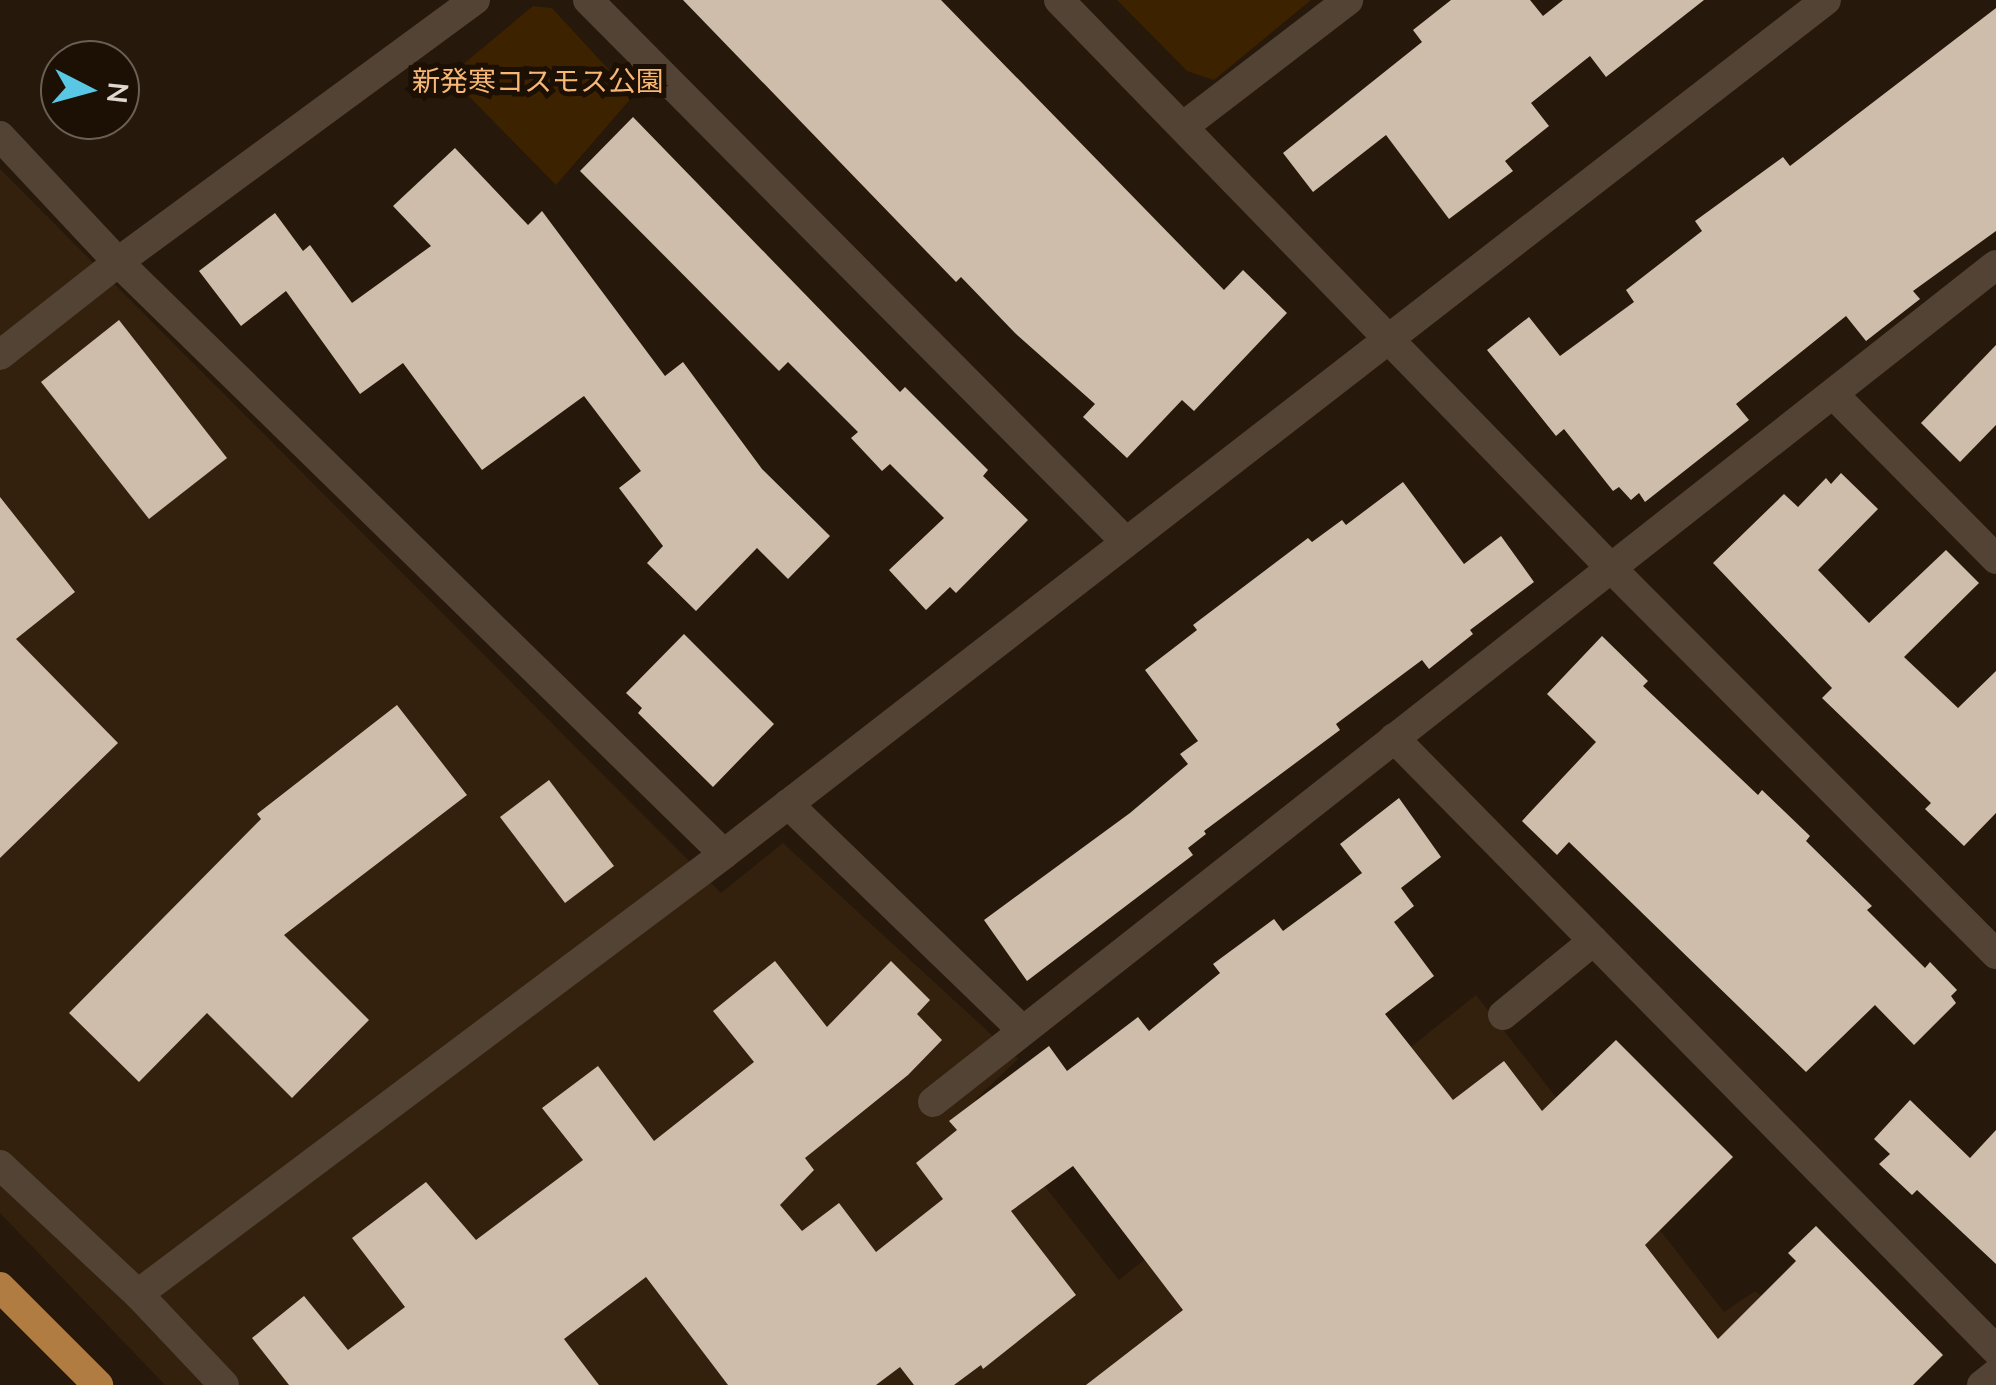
<!DOCTYPE html>
<html>
<head>
<meta charset="utf-8">
<style>
  body { margin:0 }
  #map { position:relative; width:1996px; height:1385px; overflow:hidden; background:#26180a; font-family:Mulish,"Noto Sans JP",sans-serif }
  div>[style] { position:absolute }
  .built>* { inset:0; background:#33200d }
  .green>* { inset:0; background:#3d2200 }
  .building>* { inset:0; background:#cfbdab }
  .minor>* { height:30px; margin:-15px; padding:0 15px; transform-origin:15px; border-radius:15px; background:#534334 }
  .major>* { height:30px; margin:-15px; padding:0 15px; transform-origin:15px; border-radius:15px; background:#b17c41 }
  span { translate:-50% -50%; white-space:nowrap; text-align:center; line-height:1.15; -webkit-text-stroke:10px #1c0f03; paint-order:stroke }
  .park-label { font-size:28px; color:#f7b775 }
  .north { position:absolute; left:40px; top:40px; width:100px; height:100px; box-sizing:border-box; background:#1c0f03; border:2px solid #6a5f54; border-radius:50%; rotate:96deg; font-size:28px; font-weight:700; line-height:40px; text-align:center; color:#e0d7ce }
  .north::after { content:''; display:block; margin:auto; width:35px; height:45px; background:#58c8e4; clip-path:polygon(50% 0,100% 100%,50% 72%,0 100%) }
</style>
</head>
<body>
<div id="map">
  <div class="built">
    <i style="clip-path:polygon(0 169px,721px 893px,783px 843px,1018px 1059px,976px 1099px,1119px 1280px,1476px 995px,1724px 1312px,1755px 1291px,1790px 1317px,1847px 1385px,165px 1385px,0 1213px)"></i>
  </div>
  <div class="green">
    <i style="clip-path:polygon(1117px 0,1311px 0,1214px 80px,1187px 71px)"></i>
    <i style="clip-path:polygon(533px 6px,552px 8px,633px 96px,556px 185px,449px 76px)"></i>
  </div>
  <div class="building">
    <i style="clip-path:polygon(683px 0,941px 0,1224px 290px,1243px 270px,1287px 313px,1194px 411px,1182px 400px,1127px 458px,1083px 417px,1095px 404px,1015px 333px,961px 277px,956px 282px)"></i>
    <i style="clip-path:polygon(1451px 0,1530px 0,1543px 16px,1563px 0,1704px 0,1606px 77px,1590px 56px,1531px 103px,1549px 126px,1505px 161px,1513px 171px,1449px 219px,1386px 135px,1313px 192px,1283px 153px,1422px 42px,1413px 30px)"></i>
    <i style="clip-path:polygon(1996px 8px,1996px 231px,1913px 291px,1920px 299px,1866px 341px,1846px 316px,1736px 404px,1749px 420px,1645px 502px,1639px 493px,1631px 500px,1619px 487px,1613px 491px,1564px 429px,1556px 436px,1487px 350px,1529px 317px,1560px 356px,1634px 302px,1626px 290px,1702px 231px,1695px 221px,1783px 157px,1790px 166px)"></i>
    <i style="clip-path:polygon(633px 117px,900px 392px,905px 387px,988px 470px,983px 476px,1028px 520px,956px 593px,950px 587px,926px 610px,889px 570px,944px 518px,890px 464px,882px 471px,851px 438px,858px 432px,788px 362px,779px 371px,580px 171px)"></i>
    <i style="clip-path:polygon(455px 148px,528px 225px,542px 211px,665px 376px,683px 362px,762px 469px,830px 536px,788px 579px,757px 548px,696px 611px,647px 563px,663px 546px,619px 488px,641px 471px,584px 396px,482px 470px,403px 363px,360px 394px,286px 291px,241px 326px,199px 271px,275px 213px,303px 251px,310px 245px,352px 303px,431px 246px,393px 206px)"></i>
    <i style="clip-path:polygon(119px 320px,227px 458px,149px 519px,41px 382px)"></i>
    <i style="clip-path:polygon(1996px 345px,1996px 425px,1960px 462px,1921px 423px)"></i>
    <i style="clip-path:polygon(1841px 473px,1878px 509px,1818px 570px,1869px 623px,1946px 550px,1979px 583px,1904px 657px,1958px 708px,1996px 671px,1996px 813px,1964px 846px,1925px 809px,1931px 803px,1822px 698px,1832px 688px,1713px 563px,1784px 494px,1798px 507px,1826px 478px,1831px 484px)"></i>
    <i style="clip-path:polygon(1403px 482px,1464px 564px,1501px 536px,1534px 582px,1470px 630px,1473px 634px,1429px 669px,1422px 660px,1336px 724px,1340px 730px,1204px 831px,1206px 834px,1188px 848px,1193px 855px,1027px 981px,984px 920px,1130px 813px,1188px 764px,1180px 754px,1198px 741px,1145px 670px,1197px 630px,1193px 625px,1308px 538px,1312px 542px,1342px 520px,1346px 525px)"></i>
    <i style="clip-path:polygon(0 497px,75px 592px,16px 639px,118px 743px,0 858px)"></i>
    <i style="clip-path:polygon(684px 634px,774px 724px,713px 787px,638px 713px,642px 708px,626px 693px)"></i>
    <i style="clip-path:polygon(1602px 636px,1648px 681px,1643px 686px,1758px 795px,1762px 790px,1810px 836px,1806px 841px,1872px 906px,1867px 910px,1925px 968px,1930px 962px,1957px 990px,1951px 996px,1956px 1003px,1914px 1045px,1875px 1005px,1806px 1072px,1569px 842px,1557px 855px,1522px 821px,1596px 742px,1547px 694px)"></i>
    <i style="clip-path:polygon(397px 705px,467px 795px,284px 935px,369px 1020px,292px 1098px,207px 1013px,139px 1082px,69px 1013px,261px 819px,257px 814px)"></i>
    <i style="clip-path:polygon(549px 780px,614px 866px,565px 903px,500px 817px)"></i>
    <i style="clip-path:polygon(1399px 798px,1441px 857px,1401px 888px,1414px 906px,1394px 922px,1434px 976px,1385px 1014px,1453px 1100px,1504px 1061px,1542px 1111px,1616px 1040px,1733px 1157px,1645px 1245px,1718px 1339px,1796px 1261px,1788px 1253px,1816px 1226px,1943px 1355px,1913px 1385px,1086px 1385px,1183px 1310px,1073px 1166px,1011px 1211px,1076px 1295px,983px 1369px,981px 1365px,954px 1385px,914px 1385px,900px 1367px,876px 1385px,728px 1385px,646px 1277px,564px 1339px,599px 1385px,289px 1385px,252px 1338px,304px 1296px,348px 1350px,405px 1307px,352px 1238px,426px 1182px,476px 1240px,583px 1160px,542px 1108px,598px 1066px,654px 1141px,754px 1062px,713px 1011px,775px 961px,827px 1027px,891px 961px,930px 1000px,917px 1014px,942px 1040px,908px 1075px,805px 1158px,814px 1170px,780px 1205px,802px 1231px,839px 1203px,876px 1252px,943px 1199px,916px 1163px,957px 1130px,949px 1121px,1049px 1046px,1067px 1071px,1138px 1017px,1149px 1031px,1220px 973px,1213px 964px,1274px 919px,1283px 931px,1362px 873px,1340px 844px)"></i>
    <i style="clip-path:polygon(1910px 1100px,1970px 1158px,1996px 1130px,1996px 1264px,1917px 1190px,1912px 1195px,1879px 1164px,1890px 1154px,1874px 1139px)"></i>
  </div>
  <div class="minor">
    <i style="left:588px;top:0;width:762px;rotate:45.21deg"></i>
    <i style="left:1059px;top:0;width:793px;rotate:45.82deg"></i>
    <i style="left:1612px;top:569px;width:544px;rotate:45.07deg"></i>
    <i style="left:1184px;top:126px;width:207px;rotate:-37.5deg"></i>
    <i style="left:0;top:136px;width:173px;rotate:46.9deg"></i>
    <i style="left:118px;top:262px;width:847px;rotate:44.33deg"></i>
    <i style="left:0;top:355px;width:150px;rotate:-38.2deg"></i>
    <i style="left:118px;top:262px;width:443px;rotate:-36.3deg"></i>
    <i style="left:1833px;top:394px;width:232px;rotate:45.3deg"></i>
    <i style="left:1394px;top:738px;width:858px;rotate:45.47deg"></i>
    <i style="left:788px;top:804px;width:324px;rotate:44deg"></i>
    <i style="left:1503px;top:1015px;width:117px;rotate:-39.4deg"></i>
    <i style="left:933px;top:1102px;width:1353px;rotate:-38.22deg"></i>
    <i style="left:0;top:1165px;width:189px;rotate:43.1deg"></i>
    <i style="left:138px;top:1294px;width:125px;rotate:46.6deg"></i>
    <i style="left:138px;top:1294px;width:733px;rotate:-36.9deg"></i>
    <i style="left:724px;top:854px;width:1394px;rotate:-37.77deg"></i>
    <i style="left:1982px;top:1385px;width:18px;rotate:-38deg"></i>
  </div>
  <div class="major">
    <i style="left:0;top:1287px;width:139px;rotate:45deg"></i>
  </div>
  <div class="park-label">
    <span style="left:538px;top:81px">新発寒コスモス公園</span>
  </div>
  <div class="north">N</div>
</div>
</body>
</html>
